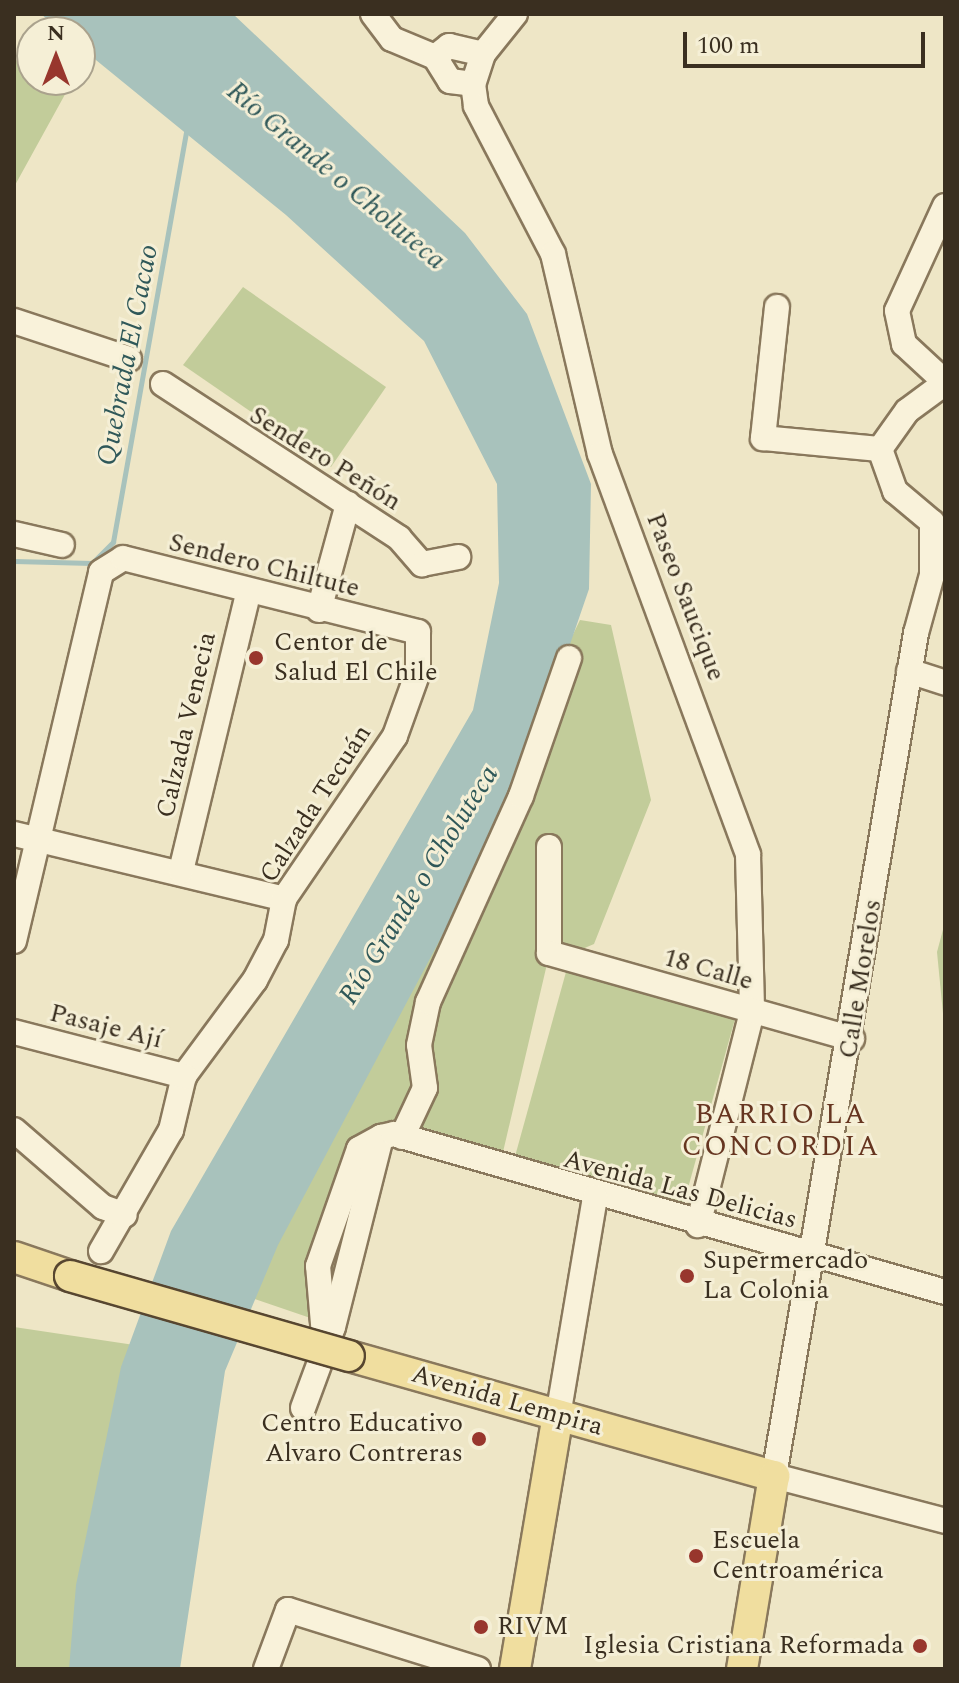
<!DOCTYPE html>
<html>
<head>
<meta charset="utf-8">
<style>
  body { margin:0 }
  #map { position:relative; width:959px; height:1683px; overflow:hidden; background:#eee6c6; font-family:Spectral,serif }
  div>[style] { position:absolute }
  .green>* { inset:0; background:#c2cc9a }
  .water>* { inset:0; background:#a8c2bc }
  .stream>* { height:5px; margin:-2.5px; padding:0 2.5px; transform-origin:2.5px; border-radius:2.5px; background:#a8c2bc }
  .roads { filter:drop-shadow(2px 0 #89785c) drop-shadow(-2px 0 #89785c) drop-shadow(0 2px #89785c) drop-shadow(0 -2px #89785c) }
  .minor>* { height:24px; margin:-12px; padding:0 12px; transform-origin:12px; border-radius:12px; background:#f9f2da }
  .major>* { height:30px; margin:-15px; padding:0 15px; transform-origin:15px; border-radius:15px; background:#f0de9f }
  .bridges { filter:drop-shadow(2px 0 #574630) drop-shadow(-2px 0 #574630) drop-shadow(0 2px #574630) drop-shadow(0 -2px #574630) }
  .major-bridge>* { height:30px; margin:-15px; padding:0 15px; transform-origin:15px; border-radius:15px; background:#f0de9f }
  .dots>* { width:22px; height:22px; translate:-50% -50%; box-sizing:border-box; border:4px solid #f5efd6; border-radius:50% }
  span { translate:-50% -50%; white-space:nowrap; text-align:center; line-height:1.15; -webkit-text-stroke:6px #f5efd6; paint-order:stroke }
  .street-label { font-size:26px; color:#3a2f20 }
  .poi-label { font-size:26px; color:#3a2f20 }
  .left { translate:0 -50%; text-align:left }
  .right { translate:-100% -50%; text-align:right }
  .water-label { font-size:28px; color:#2f5859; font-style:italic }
  .neighbourhood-label { font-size:28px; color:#663520; letter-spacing:2px }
  .frame { position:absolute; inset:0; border:16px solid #3a2f20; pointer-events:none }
  .north { position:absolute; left:16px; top:16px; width:80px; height:80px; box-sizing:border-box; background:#f5efd6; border:2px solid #aaa28d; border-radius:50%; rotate:0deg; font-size:22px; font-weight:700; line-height:32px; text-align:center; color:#3a2f20 }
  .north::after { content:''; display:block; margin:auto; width:28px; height:36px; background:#98362d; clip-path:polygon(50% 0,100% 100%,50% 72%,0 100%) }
  .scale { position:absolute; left:683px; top:32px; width:242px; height:36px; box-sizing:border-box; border:4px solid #3a2f20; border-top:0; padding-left:10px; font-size:24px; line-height:28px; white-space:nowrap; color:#3a2f20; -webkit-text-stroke:6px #f5efd6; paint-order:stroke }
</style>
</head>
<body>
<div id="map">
  <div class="green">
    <i style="clip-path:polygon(14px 59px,32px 69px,32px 80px,68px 89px,14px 187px)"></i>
    <i style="clip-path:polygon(243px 287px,386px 387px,331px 467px,183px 365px)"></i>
    <i style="clip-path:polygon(580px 620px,611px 625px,651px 800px,594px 944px,547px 964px,503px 1152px,407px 1129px,384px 1148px,368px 1194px,344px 1217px,328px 1324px,228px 1290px,451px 887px)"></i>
    <i style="clip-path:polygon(945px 922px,945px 1034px,937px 952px)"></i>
    <i style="clip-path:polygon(566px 972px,735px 1019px,683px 1206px,514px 1160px)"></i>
    <i style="clip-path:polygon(14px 1327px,161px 1349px,121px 1669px,14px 1669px)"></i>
  </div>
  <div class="water">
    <i style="clip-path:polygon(41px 14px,233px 14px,465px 233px,527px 314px,591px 484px,589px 589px,521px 787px,278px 1245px,225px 1371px,180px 1669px,69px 1669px,76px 1585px,121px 1367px,171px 1231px,473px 710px,499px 583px,497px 484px,424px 341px,286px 215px,80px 47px,80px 32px,62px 32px)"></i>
  </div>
  <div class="stream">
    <i style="left:14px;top:561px;width:78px;rotate:1.5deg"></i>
    <i style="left:92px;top:563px;width:30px;rotate:-45deg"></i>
    <i style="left:113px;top:542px;width:416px;rotate:-79.9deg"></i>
  </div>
  <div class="roads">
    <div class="minor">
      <i style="left:373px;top:14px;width:31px;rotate:53deg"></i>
      <i style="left:392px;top:39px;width:47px;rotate:22.7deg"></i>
      <i style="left:435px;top:57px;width:18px;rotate:-38deg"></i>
      <i style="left:449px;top:46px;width:35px;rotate:13deg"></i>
      <i style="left:515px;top:14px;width:51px;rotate:128.7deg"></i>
      <i style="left:483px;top:54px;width:32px;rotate:108deg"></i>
      <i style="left:473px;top:84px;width:22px;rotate:82deg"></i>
      <i style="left:476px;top:106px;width:167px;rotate:62.5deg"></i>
      <i style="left:553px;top:254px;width:205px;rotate:76.8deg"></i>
      <i style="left:600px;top:454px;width:427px;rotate:69.7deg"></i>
      <i style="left:748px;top:855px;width:157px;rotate:88.5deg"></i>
      <i style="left:752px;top:1012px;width:220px;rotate:104.2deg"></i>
      <i style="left:435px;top:57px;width:28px;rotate:58deg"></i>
      <i style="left:450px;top:81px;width:23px;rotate:7deg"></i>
      <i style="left:945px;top:206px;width:115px;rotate:114.6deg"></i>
      <i style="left:897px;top:311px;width:34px;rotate:78deg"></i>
      <i style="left:904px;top:344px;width:56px;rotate:42.8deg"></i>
      <i style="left:777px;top:307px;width:132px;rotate:96.1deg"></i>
      <i style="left:763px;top:438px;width:118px;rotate:5.4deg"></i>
      <i style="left:14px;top:321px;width:121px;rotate:18.3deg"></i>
      <i style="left:945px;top:383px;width:47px;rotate:143.6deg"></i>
      <i style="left:907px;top:411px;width:47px;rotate:125.4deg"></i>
      <i style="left:880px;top:449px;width:45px;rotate:70.3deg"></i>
      <i style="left:895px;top:491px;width:48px;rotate:40deg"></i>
      <i style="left:932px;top:522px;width:53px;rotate:90deg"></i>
      <i style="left:932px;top:575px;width:60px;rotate:105.4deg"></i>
      <i style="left:916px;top:633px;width:855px;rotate:99.56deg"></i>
      <i style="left:774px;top:1476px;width:177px;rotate:14.7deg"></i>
      <i style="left:163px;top:384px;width:282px;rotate:33.1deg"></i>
      <i style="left:399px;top:538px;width:35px;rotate:49deg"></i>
      <i style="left:422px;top:564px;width:37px;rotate:-11deg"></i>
      <i style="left:14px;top:534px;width:49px;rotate:12.9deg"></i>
      <i style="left:319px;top:610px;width:110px;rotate:-74.7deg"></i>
      <i style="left:909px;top:671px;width:38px;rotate:18deg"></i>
      <i style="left:14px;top:834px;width:278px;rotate:13.5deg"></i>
      <i style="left:549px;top:847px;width:106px;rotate:90deg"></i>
      <i style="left:549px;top:953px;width:315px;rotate:15.8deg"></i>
      <i style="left:181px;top:871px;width:286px;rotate:-76.4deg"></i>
      <i style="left:14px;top:941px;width:379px;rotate:-76.7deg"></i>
      <i style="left:101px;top:572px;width:26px;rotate:-32deg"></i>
      <i style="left:123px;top:558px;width:304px;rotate:14.1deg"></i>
      <i style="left:418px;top:632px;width:40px;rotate:90deg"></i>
      <i style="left:418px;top:672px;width:68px;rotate:109.8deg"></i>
      <i style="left:395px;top:736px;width:197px;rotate:124.3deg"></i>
      <i style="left:284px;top:899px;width:42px;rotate:101deg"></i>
      <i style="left:276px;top:940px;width:45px;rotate:117.7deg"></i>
      <i style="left:255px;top:980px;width:119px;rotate:126.5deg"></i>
      <i style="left:184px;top:1076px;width:56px;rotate:103.5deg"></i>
      <i style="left:171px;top:1130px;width:140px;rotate:120deg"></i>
      <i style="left:14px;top:1032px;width:176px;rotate:14.5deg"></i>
      <i style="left:14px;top:1130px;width:118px;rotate:40.9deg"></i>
      <i style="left:103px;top:1207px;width:23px;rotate:20deg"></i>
      <i style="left:402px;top:1137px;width:54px;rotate:-64.9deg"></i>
      <i style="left:425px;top:1088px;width:43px;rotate:-97.9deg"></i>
      <i style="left:419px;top:1045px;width:44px;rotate:-78.2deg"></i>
      <i style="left:428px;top:1002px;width:226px;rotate:-65.7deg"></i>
      <i style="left:521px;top:796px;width:146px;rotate:-70.8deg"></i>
      <i style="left:325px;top:1347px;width:81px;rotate:-94.9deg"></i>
      <i style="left:318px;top:1266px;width:124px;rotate:-70.7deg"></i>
      <i style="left:359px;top:1149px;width:25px;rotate:-29deg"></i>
      <i style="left:303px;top:1408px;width:86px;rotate:-69.7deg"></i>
      <i style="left:333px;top:1327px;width:196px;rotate:-75.8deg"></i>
      <i style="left:381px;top:1137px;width:13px;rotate:-13deg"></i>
      <i style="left:394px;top:1134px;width:573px;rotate:16deg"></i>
      <i style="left:558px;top:1416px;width:222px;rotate:-80.4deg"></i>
      <i style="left:266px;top:1669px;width:63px;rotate:-69.6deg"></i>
      <i style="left:288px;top:1610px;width:199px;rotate:17.3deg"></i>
    </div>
    <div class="major">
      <i style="left:14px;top:1257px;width:59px;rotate:18.7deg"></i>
      <i style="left:349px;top:1356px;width:442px;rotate:15.8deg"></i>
      <i style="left:774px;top:1476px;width:196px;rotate:99.4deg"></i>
      <i style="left:515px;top:1669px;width:257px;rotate:-80.4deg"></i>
    </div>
  </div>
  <div class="bridges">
    <div class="major-bridge">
      <i style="left:70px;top:1276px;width:290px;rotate:16deg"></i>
    </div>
  </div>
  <div class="dots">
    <i style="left:256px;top:658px;background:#98362d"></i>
    <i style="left:687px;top:1276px;background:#98362d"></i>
    <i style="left:479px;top:1439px;background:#98362d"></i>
    <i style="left:696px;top:1556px;background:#98362d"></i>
    <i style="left:481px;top:1627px;background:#98362d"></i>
    <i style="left:920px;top:1646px;background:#98362d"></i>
  </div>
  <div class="street-label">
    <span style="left:325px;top:459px;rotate:32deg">Sendero Peñón</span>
    <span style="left:264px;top:566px;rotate:14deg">Sendero Chiltute</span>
    <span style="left:685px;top:597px;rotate:69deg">Paseo Saucique</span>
    <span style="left:187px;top:725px;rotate:-77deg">Calzada Venecia</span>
    <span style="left:316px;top:804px;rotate:-57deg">Calzada Tecuán</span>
    <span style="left:708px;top:970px;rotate:16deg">18 Calle</span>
    <span style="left:861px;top:979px;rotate:-81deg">Calle Morelos</span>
    <span style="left:106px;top:1027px;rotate:14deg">Pasaje Ají</span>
    <span style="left:680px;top:1190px;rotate:15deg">Avenida Las Delicias</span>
    <span style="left:507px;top:1401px;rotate:16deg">Avenida Lempira</span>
  </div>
  <div class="poi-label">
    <span class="left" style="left:274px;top:658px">Centor de<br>Salud El Chile</span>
    <span class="left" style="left:703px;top:1276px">Supermercado<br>La Colonia</span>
    <span class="right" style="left:463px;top:1439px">Centro Educativo<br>Alvaro Contreras</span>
    <span class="left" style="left:712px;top:1556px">Escuela<br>Centroamérica</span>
    <span class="left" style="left:497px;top:1627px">RIVM</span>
    <span class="right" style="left:904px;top:1646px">Iglesia Cristiana Reformada</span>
  </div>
  <div class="water-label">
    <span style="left:336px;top:176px;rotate:40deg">Río Grande o Choluteca</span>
    <span style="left:128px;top:355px;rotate:-79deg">Quebrada El Cacao</span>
    <span style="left:419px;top:885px;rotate:-58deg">Río Grande o Choluteca</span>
  </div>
  <div class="neighbourhood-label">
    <span style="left:781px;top:1131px">BARRIO LA<br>CONCORDIA</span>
  </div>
  <div class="frame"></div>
  <div class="north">N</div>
  <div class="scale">100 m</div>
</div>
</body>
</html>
